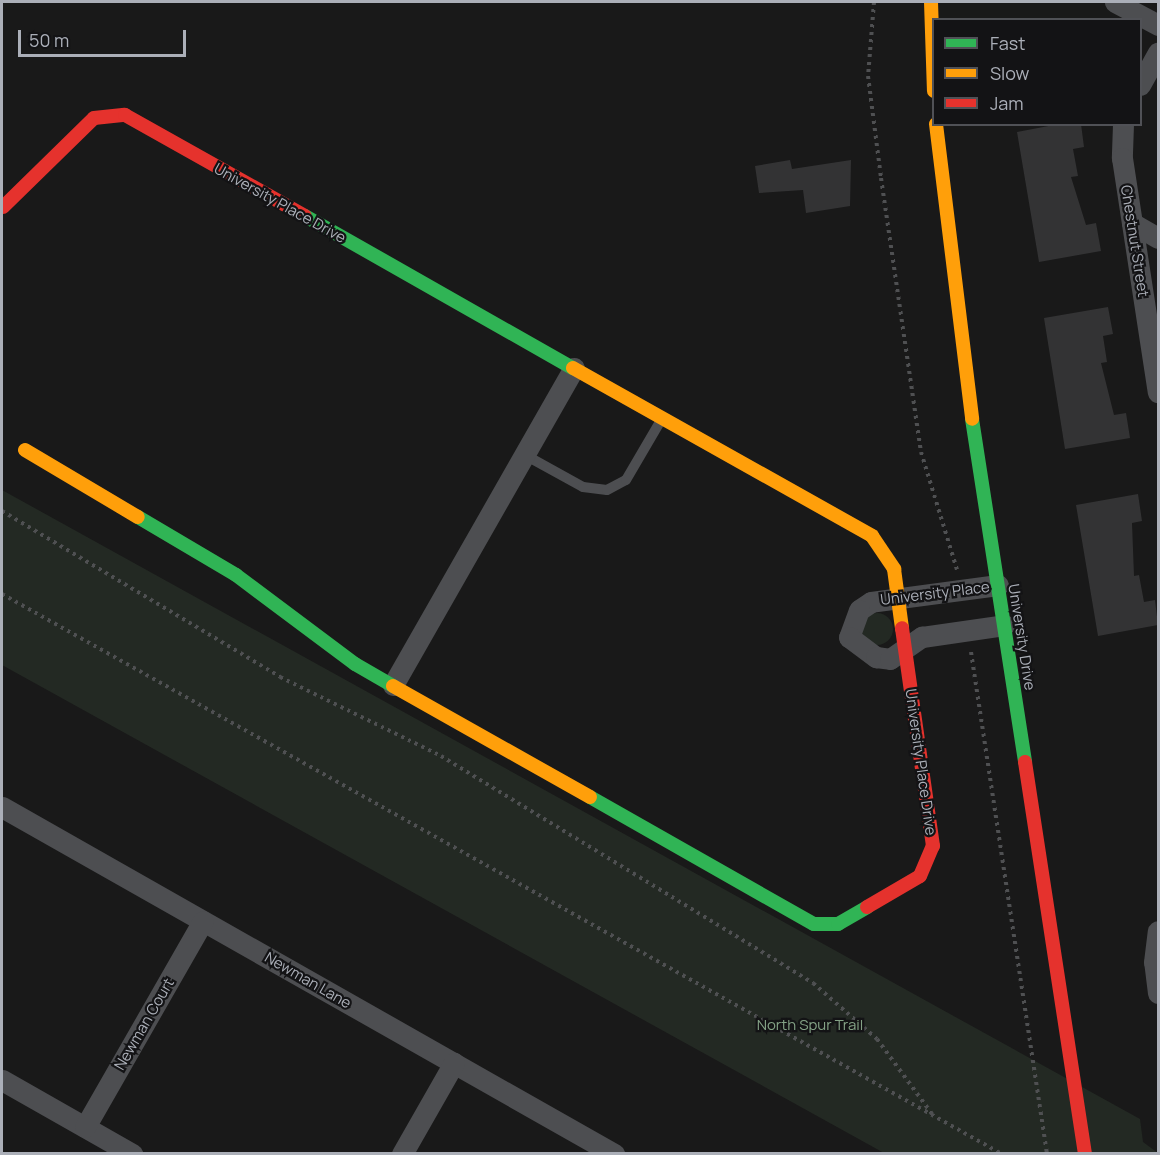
<!DOCTYPE html>
<html>
<head>
<meta charset="utf-8">
<style>
  body { margin:0 }
  #map { position:relative; width:1160px; height:1155px; overflow:hidden; background:#191919; font-family:Manrope,sans-serif }
  div>[style] { position:absolute }
  .green>* { inset:0; background:#232923 }
  .round { border-radius:50% }
  .building>* { inset:0; background:#333334 }
  .path>* { height:4px; margin-top:-2px; transform-origin:0; background:repeating-linear-gradient(90deg,#4f5052 0 3px,transparent 0 7.5px) }
  .lane>* { height:10px; margin:-5px; padding:0 5px; transform-origin:5px; border-radius:5px; background:#4d4e51 }
  .street>* { height:21px; margin:-10.5px; padding:0 10.5px; transform-origin:10.5px; border-radius:10.5px; background:#4d4e51 }
  .fast>* { height:14px; margin:-7px; padding:0 7px; transform-origin:7px; border-radius:7px; background:#30b455 }
  .slow>* { height:14px; margin:-7px; padding:0 7px; transform-origin:7px; border-radius:7px; background:#ff9f0a }
  .jam>* { height:14px; margin:-7px; padding:0 7px; transform-origin:7px; border-radius:7px; background:#e5322d }
  span { translate:-50% -50%; white-space:nowrap; text-align:center; line-height:1.15; -webkit-text-stroke:4.5px #131315; paint-order:stroke }
  .street-label { font-size:15px; color:#abafb8 }
  .park-label { font-size:15px; color:#84a286 }
  .frame { position:absolute; inset:0; border:3px solid #abafb8; pointer-events:none }
  .legend { position:absolute; left:932px; top:18px; width:210px; height:108px; box-sizing:border-box; background:#131315; border:2px solid #505156; margin:0; padding:8px 10px; list-style:none; font-size:18px; color:#abafb8 }
  .legend li { display:flex; align-items:center; gap:12px; height:30px }
  .legend b { width:30px; border:2px solid #505156 }
  .scale { position:absolute; left:18px; top:30px; width:168px; height:27px; box-sizing:border-box; border:3px solid #abafb8; border-top:0; padding-left:8px; font-size:18px; line-height:21px; white-space:nowrap; color:#abafb8; -webkit-text-stroke:4px #131315; paint-order:stroke }
</style>
</head>
<body>
<div id="map">
  <div class="green">
    <i style="clip-path:polygon(2px 490px,1140px 1119px,1143px 1142px,1158px 1153px,884px 1153px,2px 665px)"></i>
    <i class="round" style="left:861px;top:613px;width:32px;height:32px"></i>
  </div>
  <div class="building">
    <i style="clip-path:polygon(1059px 124px,1081px 124px,1084px 147px,1073px 149px,1078px 176px,1071px 177px,1086px 225px,1096px 223px,1101px 251px,1039px 262px,1017px 132px)"></i>
    <i style="clip-path:polygon(790px 160px,792px 169px,851px 160px,850px 206px,806px 213px,803px 190px,759px 193px,755px 166px)"></i>
    <i style="clip-path:polygon(1108px 307px,1113px 334px,1103px 336px,1107px 362px,1101px 363px,1114px 415px,1126px 413px,1130px 438px,1065px 449px,1044px 318px)"></i>
    <i style="clip-path:polygon(1138px 494px,1142px 521px,1132px 523px,1134px 576px,1139px 575px,1144px 602px,1155px 600px,1158px 625px,1098px 636px,1076px 505px)"></i>
  </div>
  <div class="path">
    <i style="left:874px;top:2px;width:74px;rotate:94.6deg"></i>
    <i style="left:868px;top:76px;width:103px;rotate:82.7deg"></i>
    <i style="left:881px;top:178px;width:277px;rotate:81.7deg"></i>
    <i style="left:921px;top:452px;width:123px;rotate:73deg"></i>
    <i style="left:2px;top:511px;width:324px;rotate:30.8deg"></i>
    <i style="left:280px;top:677px;width:179px;rotate:26.1deg"></i>
    <i style="left:441px;top:756px;width:436px;rotate:31.4deg"></i>
    <i style="left:813px;top:983px;width:85px;rotate:41.2deg"></i>
    <i style="left:877px;top:1039px;width:93px;rotate:53.7deg"></i>
    <i style="left:2px;top:594px;width:1146px;rotate:29.25deg"></i>
    <i style="left:971px;top:652px;width:508px;rotate:81.39deg"></i>
  </div>
  <div class="lane">
    <i style="left:525px;top:455px;width:66px;rotate:28.9deg"></i>
    <i style="left:583px;top:487px;width:24px;rotate:7deg"></i>
    <i style="left:607px;top:490px;width:21px;rotate:-28deg"></i>
    <i style="left:626px;top:480px;width:69px;rotate:-59.7deg"></i>
  </div>
  <div class="street">
    <i style="left:1115px;top:2px;width:49px;rotate:28.1deg"></i>
    <i style="left:1140px;top:85px;width:37px;rotate:-61deg"></i>
    <i style="left:1123px;top:124px;width:34px;rotate:92deg"></i>
    <i style="left:1122px;top:158px;width:237px;rotate:81.3deg"></i>
    <i style="left:1132px;top:223px;width:30px;rotate:30deg"></i>
    <i style="left:998px;top:585px;width:128px;rotate:172.4deg"></i>
    <i style="left:871px;top:602px;width:14px;rotate:146deg"></i>
    <i style="left:859px;top:610px;width:29px;rotate:110deg"></i>
    <i style="left:849px;top:637px;width:34px;rotate:37deg"></i>
    <i style="left:876px;top:657px;width:14px;rotate:8deg"></i>
    <i style="left:890px;top:659px;width:39px;rotate:-35deg"></i>
    <i style="left:922px;top:637px;width:83px;rotate:-8.3deg"></i>
    <i style="left:393px;top:685px;width:365px;rotate:-60.3deg"></i>
    <i style="left:2px;top:807px;width:704px;rotate:29.55deg"></i>
    <i style="left:1158px;top:993px;width:31px;rotate:-97deg"></i>
    <i style="left:1154px;top:962px;width:31px;rotate:-83deg"></i>
    <i style="left:2px;top:1080px;width:150px;rotate:29.6deg"></i>
    <i style="left:85px;top:1127px;width:237px;rotate:-60.2deg"></i>
    <i style="left:402px;top:1154px;width:105px;rotate:-60.3deg"></i>
  </div>
  <div class="fast">
    <i style="left:305px;top:216px;width:308px;rotate:29.6deg"></i>
    <i style="left:972px;top:419px;width:347px;rotate:81.2deg"></i>
    <i style="left:138px;top:517px;width:114px;rotate:30.6deg"></i>
    <i style="left:236px;top:575px;width:149px;rotate:36.8deg"></i>
    <i style="left:355px;top:664px;width:44px;rotate:30.1deg"></i>
    <i style="left:590px;top:797px;width:257px;rotate:29.6deg"></i>
    <i style="left:814px;top:924px;width:24px"></i>
    <i style="left:838px;top:924px;width:34px;rotate:-30deg"></i>
  </div>
  <div class="slow">
    <i style="left:931px;top:2px;width:89px;rotate:88.1deg"></i>
    <i style="left:936px;top:124px;width:297px;rotate:83deg"></i>
    <i style="left:573px;top:368px;width:343px;rotate:29.3deg"></i>
    <i style="left:872px;top:536px;width:40px;rotate:56deg"></i>
    <i style="left:894px;top:569px;width:60px;rotate:82.3deg"></i>
    <i style="left:25px;top:450px;width:131px;rotate:30.7deg"></i>
    <i style="left:393px;top:686px;width:226px;rotate:29.4deg"></i>
  </div>
  <div class="jam">
    <i style="left:3px;top:207px;width:127px;rotate:-44.4deg"></i>
    <i style="left:94px;top:118px;width:31px;rotate:-6deg"></i>
    <i style="left:125px;top:115px;width:206px;rotate:29.3deg"></i>
    <i style="left:1025px;top:762px;width:397px;rotate:81.3deg"></i>
    <i style="left:867px;top:907px;width:61px;rotate:-30.3deg"></i>
    <i style="left:920px;top:876px;width:33px;rotate:-67deg"></i>
    <i style="left:933px;top:846px;width:220px;rotate:-98.1deg"></i>
  </div>
  <div class="street-label">
    <span style="left:280px;top:203px;rotate:29deg">University Place Drive</span>
    <span style="left:1135px;top:241px;rotate:81deg">Chestnut Street</span>
    <span style="left:935px;top:593px;rotate:-7deg">University Place</span>
    <span style="left:1022px;top:637px;rotate:81deg">University Drive</span>
    <span style="left:921px;top:762px;rotate:82deg">University Place Drive</span>
    <span style="left:308px;top:980px;rotate:30deg">Newman Lane</span>
    <span style="left:144px;top:1024px;rotate:-60deg">Newman Court</span>
  </div>
  <div class="park-label">
    <span style="left:810px;top:1025px">North Spur Trail</span>
  </div>
  <div class="frame"></div>
  <ul class="legend">
  <li><b style="height:8px;background:#30b455"></b>Fast</li>
  <li><b style="height:8px;background:#ff9f0a"></b>Slow</li>
  <li><b style="height:8px;background:#e5322d"></b>Jam</li>
  </ul>
  <div class="scale">50 m</div>
</div>
</body>
</html>
